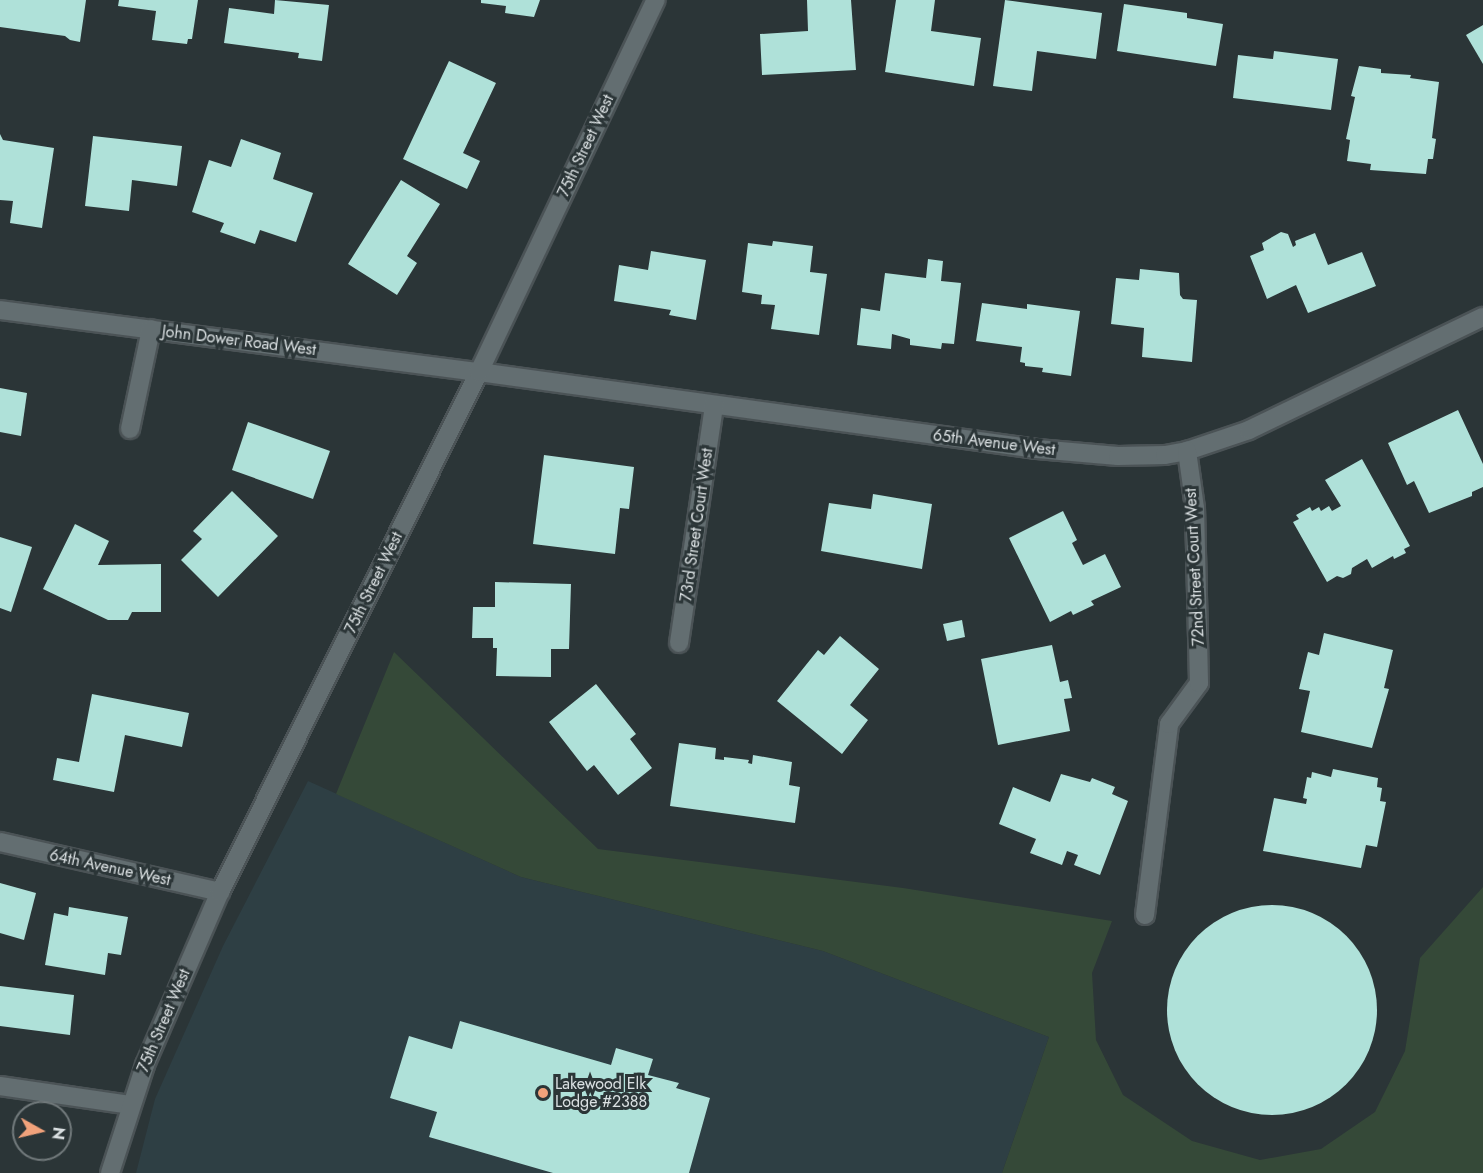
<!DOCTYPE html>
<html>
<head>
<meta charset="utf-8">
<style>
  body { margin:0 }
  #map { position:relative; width:1483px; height:1173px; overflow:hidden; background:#2b3537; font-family:Jost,sans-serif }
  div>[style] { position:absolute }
  .built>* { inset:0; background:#2e3f44 }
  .green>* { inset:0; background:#354938 }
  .building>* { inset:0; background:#afe1d9 }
  .round { border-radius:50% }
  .roads { filter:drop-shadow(2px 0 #4b5356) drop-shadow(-2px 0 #4b5356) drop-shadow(0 2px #4b5356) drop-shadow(0 -2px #4b5356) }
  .minor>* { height:18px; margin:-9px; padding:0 9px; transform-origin:9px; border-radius:9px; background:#636e71 }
  .dots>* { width:16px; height:16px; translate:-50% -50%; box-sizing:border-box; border:3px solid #2b3537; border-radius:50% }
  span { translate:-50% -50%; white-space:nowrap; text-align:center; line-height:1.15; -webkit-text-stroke:6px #2b3537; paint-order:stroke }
  .street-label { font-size:16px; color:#dae0e2 }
  .poi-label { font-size:16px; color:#dae0e2 }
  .left { translate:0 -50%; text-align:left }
  .north { position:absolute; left:12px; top:1101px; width:60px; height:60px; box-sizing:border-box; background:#2b3537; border:2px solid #71797b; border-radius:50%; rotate:98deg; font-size:16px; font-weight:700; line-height:24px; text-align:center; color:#dae0e2 }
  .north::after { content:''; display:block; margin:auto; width:21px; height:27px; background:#f1a27b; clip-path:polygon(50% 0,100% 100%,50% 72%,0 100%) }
</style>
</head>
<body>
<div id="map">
  <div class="built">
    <i style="clip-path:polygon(308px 781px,521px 877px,823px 951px,1049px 1037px,1002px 1173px,136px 1173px,155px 1099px,223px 946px)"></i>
  </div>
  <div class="green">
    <i style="clip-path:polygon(394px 652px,598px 849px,903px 888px,1112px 921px,1092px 973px,1096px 1040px,1123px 1095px,1192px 1141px,1260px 1160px,1321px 1149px,1375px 1112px,1405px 1051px,1420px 958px,1483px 887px,1483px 1173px,1002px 1173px,1049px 1037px,823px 951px,521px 877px,336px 794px)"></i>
  </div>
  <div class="building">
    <i style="clip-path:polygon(0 0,86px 0,80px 42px,70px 40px,65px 36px,0 27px)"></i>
    <i style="clip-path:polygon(119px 0,198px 0,192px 39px,188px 39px,187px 44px,152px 40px,156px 11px,118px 6px)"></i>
    <i style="clip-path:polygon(275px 0,329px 5px,322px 61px,298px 58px,299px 53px,224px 43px,229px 8px,274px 14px)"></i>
    <i style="clip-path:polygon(481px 0,540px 0,534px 17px,505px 13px,506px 6px,481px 3px)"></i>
    <i style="clip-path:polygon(807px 0,851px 0,856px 70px,762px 75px,760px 34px,808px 31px)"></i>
    <i style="clip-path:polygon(896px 0,935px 0,931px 31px,981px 38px,974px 86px,885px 72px)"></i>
    <i style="clip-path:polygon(1005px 0,1102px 13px,1096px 59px,1037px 51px,1032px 91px,993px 86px)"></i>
    <i style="clip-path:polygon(1124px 4px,1187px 13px,1187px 18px,1223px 24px,1216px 66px,1117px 51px)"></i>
    <i style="clip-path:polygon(1483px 25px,1483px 64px,1466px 35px)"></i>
    <i style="clip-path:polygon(1274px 51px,1338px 59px,1331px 110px,1233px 98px,1238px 55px,1273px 59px)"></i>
    <i style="clip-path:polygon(449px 61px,496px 83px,463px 153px,480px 161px,467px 189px,403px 159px)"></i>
    <i style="clip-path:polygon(1359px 66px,1381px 69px,1381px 73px,1411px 75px,1410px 78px,1439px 82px,1432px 138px,1436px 139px,1433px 159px,1428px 159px,1426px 174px,1370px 170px,1371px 164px,1347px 161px,1350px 140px,1346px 139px,1355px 97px,1351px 96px)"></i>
    <i style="clip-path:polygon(0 134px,3px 140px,54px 148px,42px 228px,10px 223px,13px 201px,0 200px)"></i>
    <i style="clip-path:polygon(93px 136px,182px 146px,177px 186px,132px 180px,129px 211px,85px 206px)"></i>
    <i style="clip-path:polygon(241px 139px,281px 153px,273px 179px,313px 193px,296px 242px,260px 230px,255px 244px,220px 232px,224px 223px,192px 212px,209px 160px,231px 167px)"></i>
    <i style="clip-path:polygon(401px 180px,440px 204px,407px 256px,417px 263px,397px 295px,348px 264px)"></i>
    <i style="clip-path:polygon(1281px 232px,1288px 234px,1293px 247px,1296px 245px,1295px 241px,1315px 233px,1328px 265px,1362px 252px,1376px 286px,1308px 313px,1296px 285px,1267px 299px,1250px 256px,1264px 250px,1262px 243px)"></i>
    <i style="clip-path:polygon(773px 241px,813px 246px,810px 272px,827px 274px,819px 335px,771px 329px,775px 305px,761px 304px,762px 295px,742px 292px,748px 243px,772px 246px)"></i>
    <i style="clip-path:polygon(651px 251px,706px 260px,696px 320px,669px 315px,671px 310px,614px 301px,619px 265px,648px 270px)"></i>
    <i style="clip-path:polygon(928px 259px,943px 261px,941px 281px,961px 283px,954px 344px,942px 343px,941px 349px,910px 345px,910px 339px,892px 334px,891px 349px,857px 345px,861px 308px,880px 311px,885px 273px,926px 278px)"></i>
    <i style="clip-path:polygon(1140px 269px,1179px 273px,1180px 295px,1183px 299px,1197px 300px,1192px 362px,1142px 357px,1144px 328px,1111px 324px,1116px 278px,1139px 280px)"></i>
    <i style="clip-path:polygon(982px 303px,1027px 309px,1027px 304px,1080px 311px,1071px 376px,1042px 372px,1043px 368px,1025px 366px,1025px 363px,1020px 362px,1022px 347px,976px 341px)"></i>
    <i style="clip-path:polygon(0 388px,27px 393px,21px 436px,0 432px)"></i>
    <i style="clip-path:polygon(1458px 410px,1483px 464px,1483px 487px,1472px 492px,1472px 496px,1429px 513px,1414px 481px,1407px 485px,1388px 443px)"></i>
    <i style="clip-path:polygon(248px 422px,330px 451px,313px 499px,232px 470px)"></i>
    <i style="clip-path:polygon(544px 455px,634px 467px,629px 509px,620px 508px,615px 554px,533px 544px)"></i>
    <i style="clip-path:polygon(1362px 459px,1410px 546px,1404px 549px,1406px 553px,1394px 559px,1393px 556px,1372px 568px,1367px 559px,1352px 568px,1351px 574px,1343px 578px,1337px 576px,1327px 582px,1293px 522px,1299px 519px,1296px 515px,1310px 507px,1312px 511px,1319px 507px,1321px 511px,1329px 506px,1332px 511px,1341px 506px,1325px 480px)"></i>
    <i style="clip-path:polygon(232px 491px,278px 536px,218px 597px,181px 560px,202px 539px,193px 531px)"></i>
    <i style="clip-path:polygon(873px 494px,932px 504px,922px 569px,821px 551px,829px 503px,871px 509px)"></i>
    <i style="clip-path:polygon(1063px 511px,1077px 540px,1072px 543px,1083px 565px,1105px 554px,1121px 587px,1091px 601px,1094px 605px,1073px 615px,1071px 611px,1050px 622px,1009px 538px)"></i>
    <i style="clip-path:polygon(75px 524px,109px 541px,98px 565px,161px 564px,161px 612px,132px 612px,128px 620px,108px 620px,43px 589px)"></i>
    <i style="clip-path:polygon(0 537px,32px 547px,11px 612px,0 608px)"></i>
    <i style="clip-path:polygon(495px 582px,571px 584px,569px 649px,551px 649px,551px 677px,496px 676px,497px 648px,493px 648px,493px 638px,472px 638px,473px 607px,495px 607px)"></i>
    <i style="clip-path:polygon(962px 620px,965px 637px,947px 641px,943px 624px)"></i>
    <i style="clip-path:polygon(1324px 633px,1393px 650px,1384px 688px,1389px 689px,1372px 748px,1301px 732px,1310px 691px,1299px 689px,1308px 652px,1319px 655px)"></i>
    <i style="clip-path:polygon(840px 636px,879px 669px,850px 705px,868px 720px,842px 754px,777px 701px,818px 650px,824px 655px)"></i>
    <i style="clip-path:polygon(1052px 645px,1060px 682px,1068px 680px,1072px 698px,1064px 699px,1070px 731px,998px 745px,981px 659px)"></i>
    <i style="clip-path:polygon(596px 684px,636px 734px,630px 739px,652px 768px,618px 795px,594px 765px,587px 771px,549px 722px)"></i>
    <i style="clip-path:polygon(92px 694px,189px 713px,182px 747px,125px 735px,114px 792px,53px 780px,57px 758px,79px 762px)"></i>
    <i style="clip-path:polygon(679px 743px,716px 748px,715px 759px,724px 760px,724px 757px,749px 760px,748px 763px,752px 764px,753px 755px,792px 762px,789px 785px,800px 787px,795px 823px,670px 806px)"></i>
    <i style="clip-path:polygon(1333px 769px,1378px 778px,1377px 787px,1382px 788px,1380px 801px,1386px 802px,1377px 847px,1366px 845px,1361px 868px,1263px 851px,1274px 798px,1306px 804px,1307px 799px,1303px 798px,1307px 777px,1311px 778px,1312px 772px,1331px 777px)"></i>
    <i style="clip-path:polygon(1061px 774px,1090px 782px,1092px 778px,1115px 787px,1112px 794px,1128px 801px,1100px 875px,1074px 865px,1078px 855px,1067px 851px,1062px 865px,1030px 853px,1036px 839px,999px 824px,1013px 787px,1050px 802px)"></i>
    <i style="clip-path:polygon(0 883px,36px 893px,24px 940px,0 933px)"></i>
    <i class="round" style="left:1167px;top:905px;width:210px;height:210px"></i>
    <i style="clip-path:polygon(69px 907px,128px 917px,121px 955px,108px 953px,105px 975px,45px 965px,54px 913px,68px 916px)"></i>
    <i style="clip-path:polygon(0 986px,74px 995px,70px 1035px,0 1026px)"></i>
    <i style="clip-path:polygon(460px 1021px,611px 1065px,616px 1048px,653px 1059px,648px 1075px,679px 1083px,676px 1088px,710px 1098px,689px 1173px,553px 1173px,429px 1137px,437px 1112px,390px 1098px,409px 1036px,452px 1049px)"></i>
  </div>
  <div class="roads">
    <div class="minor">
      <i style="left:0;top:310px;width:483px;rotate:7.4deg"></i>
      <i style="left:479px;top:372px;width:563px;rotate:7.86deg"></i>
      <i style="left:1037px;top:449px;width:81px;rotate:4.9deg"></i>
      <i style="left:1118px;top:456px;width:47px;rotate:-1.2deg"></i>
      <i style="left:1165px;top:455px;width:22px;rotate:-10deg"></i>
      <i style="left:1187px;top:451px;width:65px;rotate:-18.7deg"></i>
      <i style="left:1249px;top:430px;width:260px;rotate:-25.8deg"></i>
      <i style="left:130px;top:429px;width:102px;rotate:-78.1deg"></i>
      <i style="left:679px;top:643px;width:240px;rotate:-81.6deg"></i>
      <i style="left:0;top:842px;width:226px;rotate:12.8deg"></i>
      <i style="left:1145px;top:915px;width:193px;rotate:-82.8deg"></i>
      <i style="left:1169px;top:724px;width:51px;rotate:-53.8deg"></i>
      <i style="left:1199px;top:683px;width:175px;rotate:-91.3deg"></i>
      <i style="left:1195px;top:508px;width:58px;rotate:-98deg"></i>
      <i style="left:0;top:1086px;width:131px;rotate:8.3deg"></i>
      <i style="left:110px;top:1173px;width:114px;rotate:-72deg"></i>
      <i style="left:145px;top:1065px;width:189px;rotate:-66.6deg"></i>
      <i style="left:220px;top:892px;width:581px;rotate:-63.52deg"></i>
      <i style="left:479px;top:372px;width:412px;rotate:-64.6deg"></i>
    </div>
  </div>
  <div class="dots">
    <i style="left:543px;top:1093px;background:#f1a27b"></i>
  </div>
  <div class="street-label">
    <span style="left:586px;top:146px;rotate:-65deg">75th Street West</span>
    <span style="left:239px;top:341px;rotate:7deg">John Dower Road West</span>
    <span style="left:994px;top:443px;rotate:7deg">65th Avenue West</span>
    <span style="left:697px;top:525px;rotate:-82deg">73rd Street Court West</span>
    <span style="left:1195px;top:567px;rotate:-93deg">72nd Street Court West</span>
    <span style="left:374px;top:583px;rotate:-64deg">75th Street West</span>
    <span style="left:110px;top:868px;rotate:12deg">64th Avenue West</span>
    <span style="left:164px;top:1021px;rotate:-67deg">75th Street West</span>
  </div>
  <div class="poi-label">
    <span class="left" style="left:555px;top:1093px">Lakewood Elk<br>Lodge #2388</span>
  </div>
  <div class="north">N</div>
</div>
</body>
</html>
